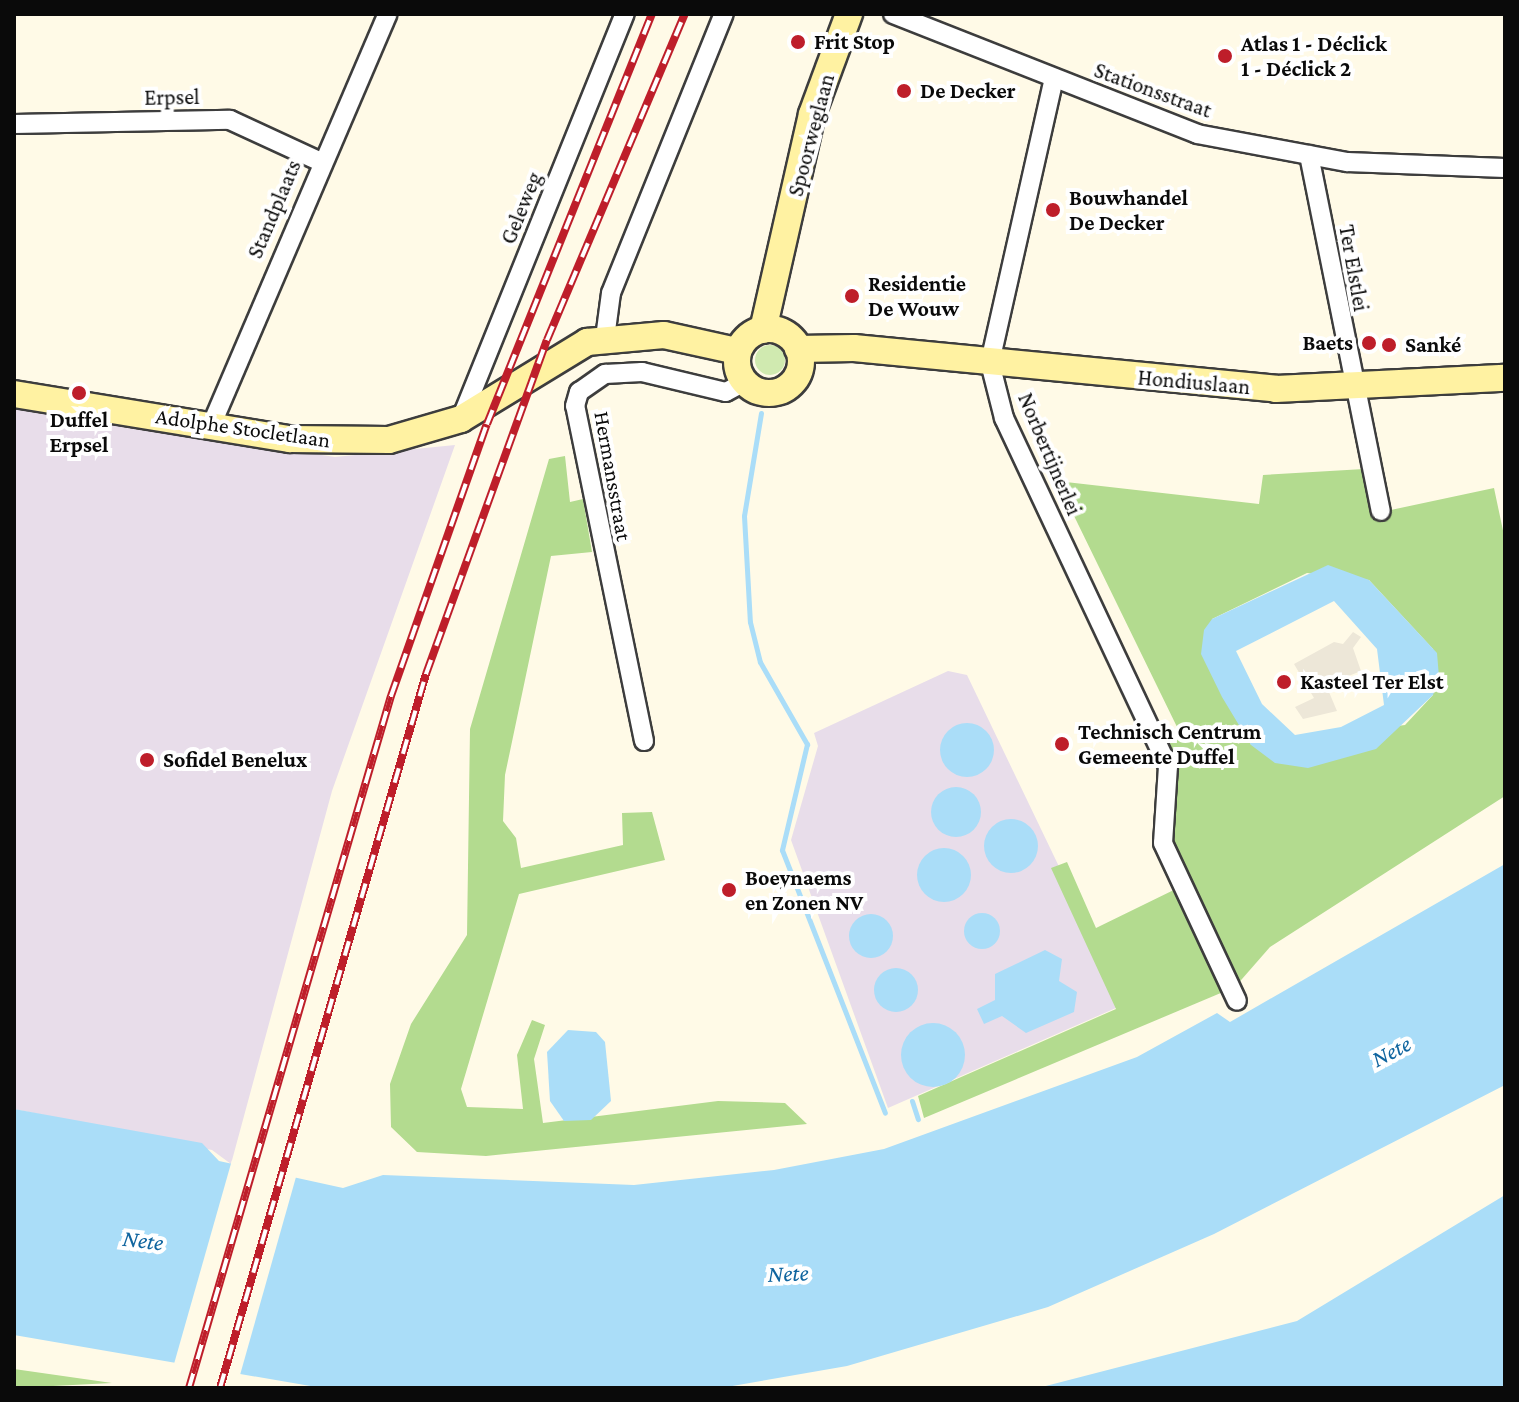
<!DOCTYPE html>
<html>
<head>
<meta charset="utf-8">
<style>
  body { margin:0 }
  #map { position:relative; width:1519px; height:1402px; overflow:hidden; background:#fffae7; font-family:"Crimson Pro",serif }
  div>[style] { position:absolute }
  .industrial>* { inset:0; background:#e8ddea }
  .green>* { inset:0; background:#d0eab0 }
  .round { border-radius:50% }
  .forest>* { inset:0; background:#b3db8f }
  .plaza>* { inset:0; background:#ede7d8 }
  .water>* { inset:0; background:#aaddf8 }
  .pier>* { inset:0; background:#fffae7 }
  .stream>* { height:5px; margin:-2.5px; padding:0 2.5px; transform-origin:2.5px; border-radius:2.5px; background:#aaddf8 }
  .roads { filter:drop-shadow(2px 0 #3d3d3d) drop-shadow(-2px 0 #3d3d3d) drop-shadow(0 2px #3d3d3d) drop-shadow(0 -2px #3d3d3d) }
  .street>* { height:18px; margin:-9px; padding:0 9px; transform-origin:9px; border-radius:9px; background:#fff }
  .secondary>* { height:26px; margin:-13px; padding:0 13px; transform-origin:13px; border-radius:13px; background:#fff2a2 }
  .secondary>.ring { margin:-13px; padding:0; box-sizing:content-box; background:none; border:26px solid #fff2a2; border-radius:50% }
  .rail>* { height:8px; margin-top:-4px; transform-origin:0; background:repeating-linear-gradient(90deg,#fff 0 15px,#be1e2a 0 30px); box-sizing:border-box; border-block:2px solid #be1e2a }
  .dots>* { width:22px; height:22px; translate:-50% -50%; box-sizing:border-box; border:4px solid #fff; border-radius:50% }
  span { translate:-50% -50%; white-space:nowrap; text-align:center; line-height:1.15; -webkit-text-stroke:8px #fff; paint-order:stroke }
  .poi-label { font-size:22px; color:#0a0a0a; font-weight:700 }
  .left { translate:0 -50%; text-align:left }
  .right { translate:-100% -50%; text-align:right }
  .street-label { font-size:22px; color:#0a0a0a }
  .water-label { font-size:24px; color:#10659f; font-style:italic }
  .frame { position:absolute; inset:0; border:16px solid #0a0a0a; pointer-events:none }
</style>
</head>
<body>
<div id="map">
  <div class="industrial">
    <i style="clip-path:polygon(14px 408px,335px 457px,455px 445px,332px 791px,231px 1164px,212px 1150px,14px 1109px)"></i>
    <i style="clip-path:polygon(948px 671px,967px 675px,1125px 1004px,888px 1108px,791px 840px,818px 746px,814px 733px)"></i>
  </div>
  <div class="green">
    <i class="round" style="left:755px;top:345px;width:30px;height:30px"></i>
  </div>
  <div class="forest">
    <i style="clip-path:polygon(565px 456px,570px 502px,583px 499px,592px 552px,551px 556px,505px 775px,503px 821px,516px 838px,521px 868px,623px 845px,622px 813px,652px 812px,665px 860px,519px 894px,461px 1089px,467px 1107px,523px 1109px,517px 1055px,532px 1020px,545px 1025px,534px 1059px,543px 1123px,718px 1101px,785px 1103px,807px 1124px,486px 1156px,417px 1152px,391px 1127px,390px 1084px,411px 1024px,467px 935px,470px 729px,549px 459px)"></i>
    <i style="clip-path:polygon(evenodd,1364px 469px,1372px 514px,1494px 488px,1505px 540px,1505px 796px,1270px 947px,1235px 987px,924px 1118px,918px 1096px,1116px 1009px,1051px 868px,1067px 862px,1096px 928px,1186px 884px,1168px 819px,1177px 785px,1168px 740px,1178px 729px,1057px 481px,1259px 504px,1263px 475px,1364px 469px,1307px 573px,1369px 580px,1433px 649px,1433px 695px,1405px 725px,1251px 745px,1212px 619px,1307px 573px)"></i>
    <i style="clip-path:polygon(14px 1369px,112px 1383px,14px 1388px)"></i>
  </div>
  <div class="plaza">
    <i style="clip-path:polygon(1353px 632px,1361px 637px,1353px 648px,1361px 671px,1326px 685px,1337px 711px,1303px 719px,1295px 707px,1314px 698px,1294px 664px,1334px 642px,1343px 644px)"></i>
  </div>
  <div class="water">
    <i style="clip-path:polygon(evenodd,1328px 565px,1369px 580px,1437px 653px,1439px 677px,1433px 695px,1376px 749px,1308px 768px,1275px 763px,1251px 745px,1222px 697px,1201px 654px,1204px 630px,1212px 619px,1328px 565px,1334px 601px,1377px 649px,1384px 705px,1341px 727px,1295px 735px,1262px 704px,1236px 651px,1334px 601px)"></i>
    <i class="round" style="left:940px;top:723px;width:54px;height:54px"></i>
    <i class="round" style="left:931px;top:787px;width:50px;height:50px"></i>
    <i class="round" style="left:984px;top:819px;width:54px;height:54px"></i>
    <i class="round" style="left:917px;top:848px;width:54px;height:54px"></i>
    <i style="clip-path:polygon(1505px 864px,1505px 1085px,1214px 1234px,1048px 1307px,847px 1366px,721px 1388px,322px 1388px,14px 1335px,14px 1109px,202px 1143px,219px 1161px,343px 1188px,383px 1175px,634px 1185px,774px 1170px,884px 1149px,1137px 1057px,1217px 1013px,1230px 1022px)"></i>
    <i class="round" style="left:964px;top:913px;width:36px;height:36px"></i>
    <i class="round" style="left:849px;top:914px;width:44px;height:44px"></i>
    <i style="clip-path:polygon(1045px 950px,1062px 959px,1059px 981px,1077px 992px,1074px 1012px,1026px 1033px,1002px 1016px,984px 1024px,977px 1009px,995px 1000px,995px 974px)"></i>
    <i class="round" style="left:874px;top:968px;width:44px;height:44px"></i>
    <i class="round" style="left:901px;top:1023px;width:64px;height:64px"></i>
    <i style="clip-path:polygon(568px 1030px,596px 1032px,605px 1042px,611px 1101px,591px 1120px,564px 1121px,550px 1101px,547px 1052px)"></i>
    <i style="clip-path:polygon(1505px 1195px,1505px 1388px,1038px 1388px,1297px 1321px)"></i>
  </div>
  <div class="pier">
    <i style="clip-path:polygon(232px 1160px,296px 1177px,240px 1375px,174px 1364px)"></i>
  </div>
  <div class="stream">
    <i style="left:761px;top:413px;width:104px;rotate:99.4deg"></i>
    <i style="left:744px;top:516px;width:106px;rotate:86.8deg"></i>
    <i style="left:750px;top:622px;width:41px;rotate:76deg"></i>
    <i style="left:760px;top:662px;width:95px;rotate:60.2deg"></i>
    <i style="left:807px;top:744px;width:109px;rotate:103.3deg"></i>
    <i style="left:782px;top:850px;width:282px;rotate:68.6deg"></i>
    <i style="left:912px;top:1101px;width:19px;rotate:72deg"></i>
  </div>
  <div class="roads">
    <div class="street">
      <i style="left:893px;top:14px;width:327px;rotate:21.5deg"></i>
      <i style="left:1197px;top:134px;width:153px;rotate:10.6deg"></i>
      <i style="left:1347px;top:162px;width:158px;rotate:2.2deg"></i>
      <i style="left:1054px;top:78px;width:292px;rotate:102.7deg"></i>
      <i style="left:990px;top:363px;width:57px;rotate:75.7deg"></i>
      <i style="left:1004px;top:418px;width:385px;rotate:64.8deg"></i>
      <i style="left:1168px;top:766px;width:77px;rotate:93.7deg"></i>
      <i style="left:1163px;top:843px;width:174px;rotate:64.9deg"></i>
      <i style="left:14px;top:124px;width:216px;rotate:-1.1deg"></i>
      <i style="left:230px;top:120px;width:100px;rotate:24.8deg"></i>
      <i style="left:1309px;top:155px;width:363px;rotate:78.6deg"></i>
      <i style="left:605px;top:338px;width:45px;rotate:-82.4deg"></i>
      <i style="left:611px;top:293px;width:301px;rotate:-68deg"></i>
      <i style="left:461px;top:419px;width:437px;rotate:-68deg"></i>
      <i style="left:211px;top:426px;width:448px;rotate:-66.8deg"></i>
      <i style="left:644px;top:741px;width:342px;rotate:-101.6deg"></i>
      <i style="left:575px;top:406px;width:15px;rotate:-74deg"></i>
      <i style="left:579px;top:392px;width:32px;rotate:-35deg"></i>
      <i style="left:605px;top:374px;width:37px;rotate:-3deg"></i>
      <i style="left:642px;top:372px;width:86px;rotate:13.4deg"></i>
      <i style="left:726px;top:392px;width:21px;rotate:-29deg"></i>
    </div>
    <div class="secondary">
      <i class="ring" style="left:737px;top:329px;width:38px;height:38px"></i>
      <i style="left:763px;top:330px;width:221px;rotate:-77.2deg"></i>
      <i style="left:812px;top:114px;width:107px;rotate:-69.7deg"></i>
      <i style="left:798px;top:349px;width:56px;rotate:-1deg"></i>
      <i style="left:854px;top:348px;width:424px;rotate:5.5deg"></i>
      <i style="left:1276px;top:389px;width:229px;rotate:-2.8deg"></i>
      <i style="left:14px;top:394px;width:280px;rotate:9.3deg"></i>
      <i style="left:290px;top:439px;width:99px;rotate:0.6deg"></i>
      <i style="left:389px;top:440px;width:75px;rotate:-16.3deg"></i>
      <i style="left:461px;top:419px;width:148px;rotate:-31.4deg"></i>
      <i style="left:587px;top:342px;width:77px;rotate:-5.2deg"></i>
      <i style="left:664px;top:335px;width:75px;rotate:12.4deg"></i>
    </div>
  </div>
  <div class="rail">
    <i style="left:189px;top:1388px;width:721px;rotate:-73.73deg"></i>
    <i style="left:391px;top:696px;width:288px;rotate:-70.6deg"></i>
    <i style="left:487px;top:424px;width:442px;rotate:-68.1deg"></i>
    <i style="left:220px;top:1388px;width:743px;rotate:-73.91deg"></i>
    <i style="left:426px;top:674px;width:355px;rotate:-70.1deg"></i>
    <i style="left:547px;top:340px;width:354px;rotate:-67.1deg"></i>
  </div>
  <div class="dots">
    <i style="left:798px;top:42px;background:#be1e2a"></i>
    <i style="left:1225px;top:56px;background:#be1e2a"></i>
    <i style="left:904px;top:91px;background:#be1e2a"></i>
    <i style="left:1053px;top:210px;background:#be1e2a"></i>
    <i style="left:852px;top:296px;background:#be1e2a"></i>
    <i style="left:1369px;top:343px;background:#be1e2a"></i>
    <i style="left:1389px;top:345px;background:#be1e2a"></i>
    <i style="left:79px;top:393px;background:#be1e2a"></i>
    <i style="left:1284px;top:682px;background:#be1e2a"></i>
    <i style="left:1062px;top:744px;background:#be1e2a"></i>
    <i style="left:147px;top:760px;background:#be1e2a"></i>
    <i style="left:729px;top:890px;background:#be1e2a"></i>
  </div>
  <div class="poi-label">
    <span class="left" style="left:814px;top:42px">Frit Stop</span>
    <span class="left" style="left:1241px;top:56px">Atlas 1 - Déclick<br>1 - Déclick 2</span>
    <span class="left" style="left:920px;top:91px">De Decker</span>
    <span class="left" style="left:1069px;top:210px">Bouwhandel<br>De Decker</span>
    <span class="left" style="left:868px;top:296px">Residentie<br>De Wouw</span>
    <span class="right" style="left:1353px;top:343px">Baets</span>
    <span class="left" style="left:1405px;top:345px">Sanké</span>
    <span style="left:79px;top:432px">Duffel<br>Erpsel</span>
    <span class="left" style="left:1300px;top:682px">Kasteel Ter Elst</span>
    <span class="left" style="left:1078px;top:744px">Technisch Centrum<br>Gemeente Duffel</span>
    <span class="left" style="left:163px;top:760px">Sofidel Benelux</span>
    <span class="left" style="left:745px;top:890px">Boeynaems<br>en Zonen NV</span>
  </div>
  <div class="street-label">
    <span style="left:1153px;top:90px;rotate:20deg">Stationsstraat</span>
    <span style="left:172px;top:97px;rotate:-1deg">Erpsel</span>
    <span style="left:811px;top:135px;rotate:-75deg">Spoorweglaan</span>
    <span style="left:521px;top:208px;rotate:-68deg">Geleweg</span>
    <span style="left:274px;top:209px;rotate:-67deg">Standplaats</span>
    <span style="left:1354px;top:268px;rotate:80deg">Ter Elstlei</span>
    <span style="left:1194px;top:382px;rotate:5deg">Hondiuslaan</span>
    <span style="left:243px;top:428px;rotate:8deg">Adolphe Stocletlaan</span>
    <span style="left:1050px;top:454px;rotate:67deg">Norbertijnerlei</span>
    <span style="left:613px;top:476px;rotate:80deg">Hermansstraat</span>
  </div>
  <div class="water-label">
    <span style="left:1391px;top:1051px;rotate:-28deg">Nete</span>
    <span style="left:143px;top:1240px;rotate:7deg">Nete</span>
    <span style="left:788px;top:1273px;rotate:-2deg">Nete</span>
  </div>
  <div class="frame"></div>
</div>
</body>
</html>
